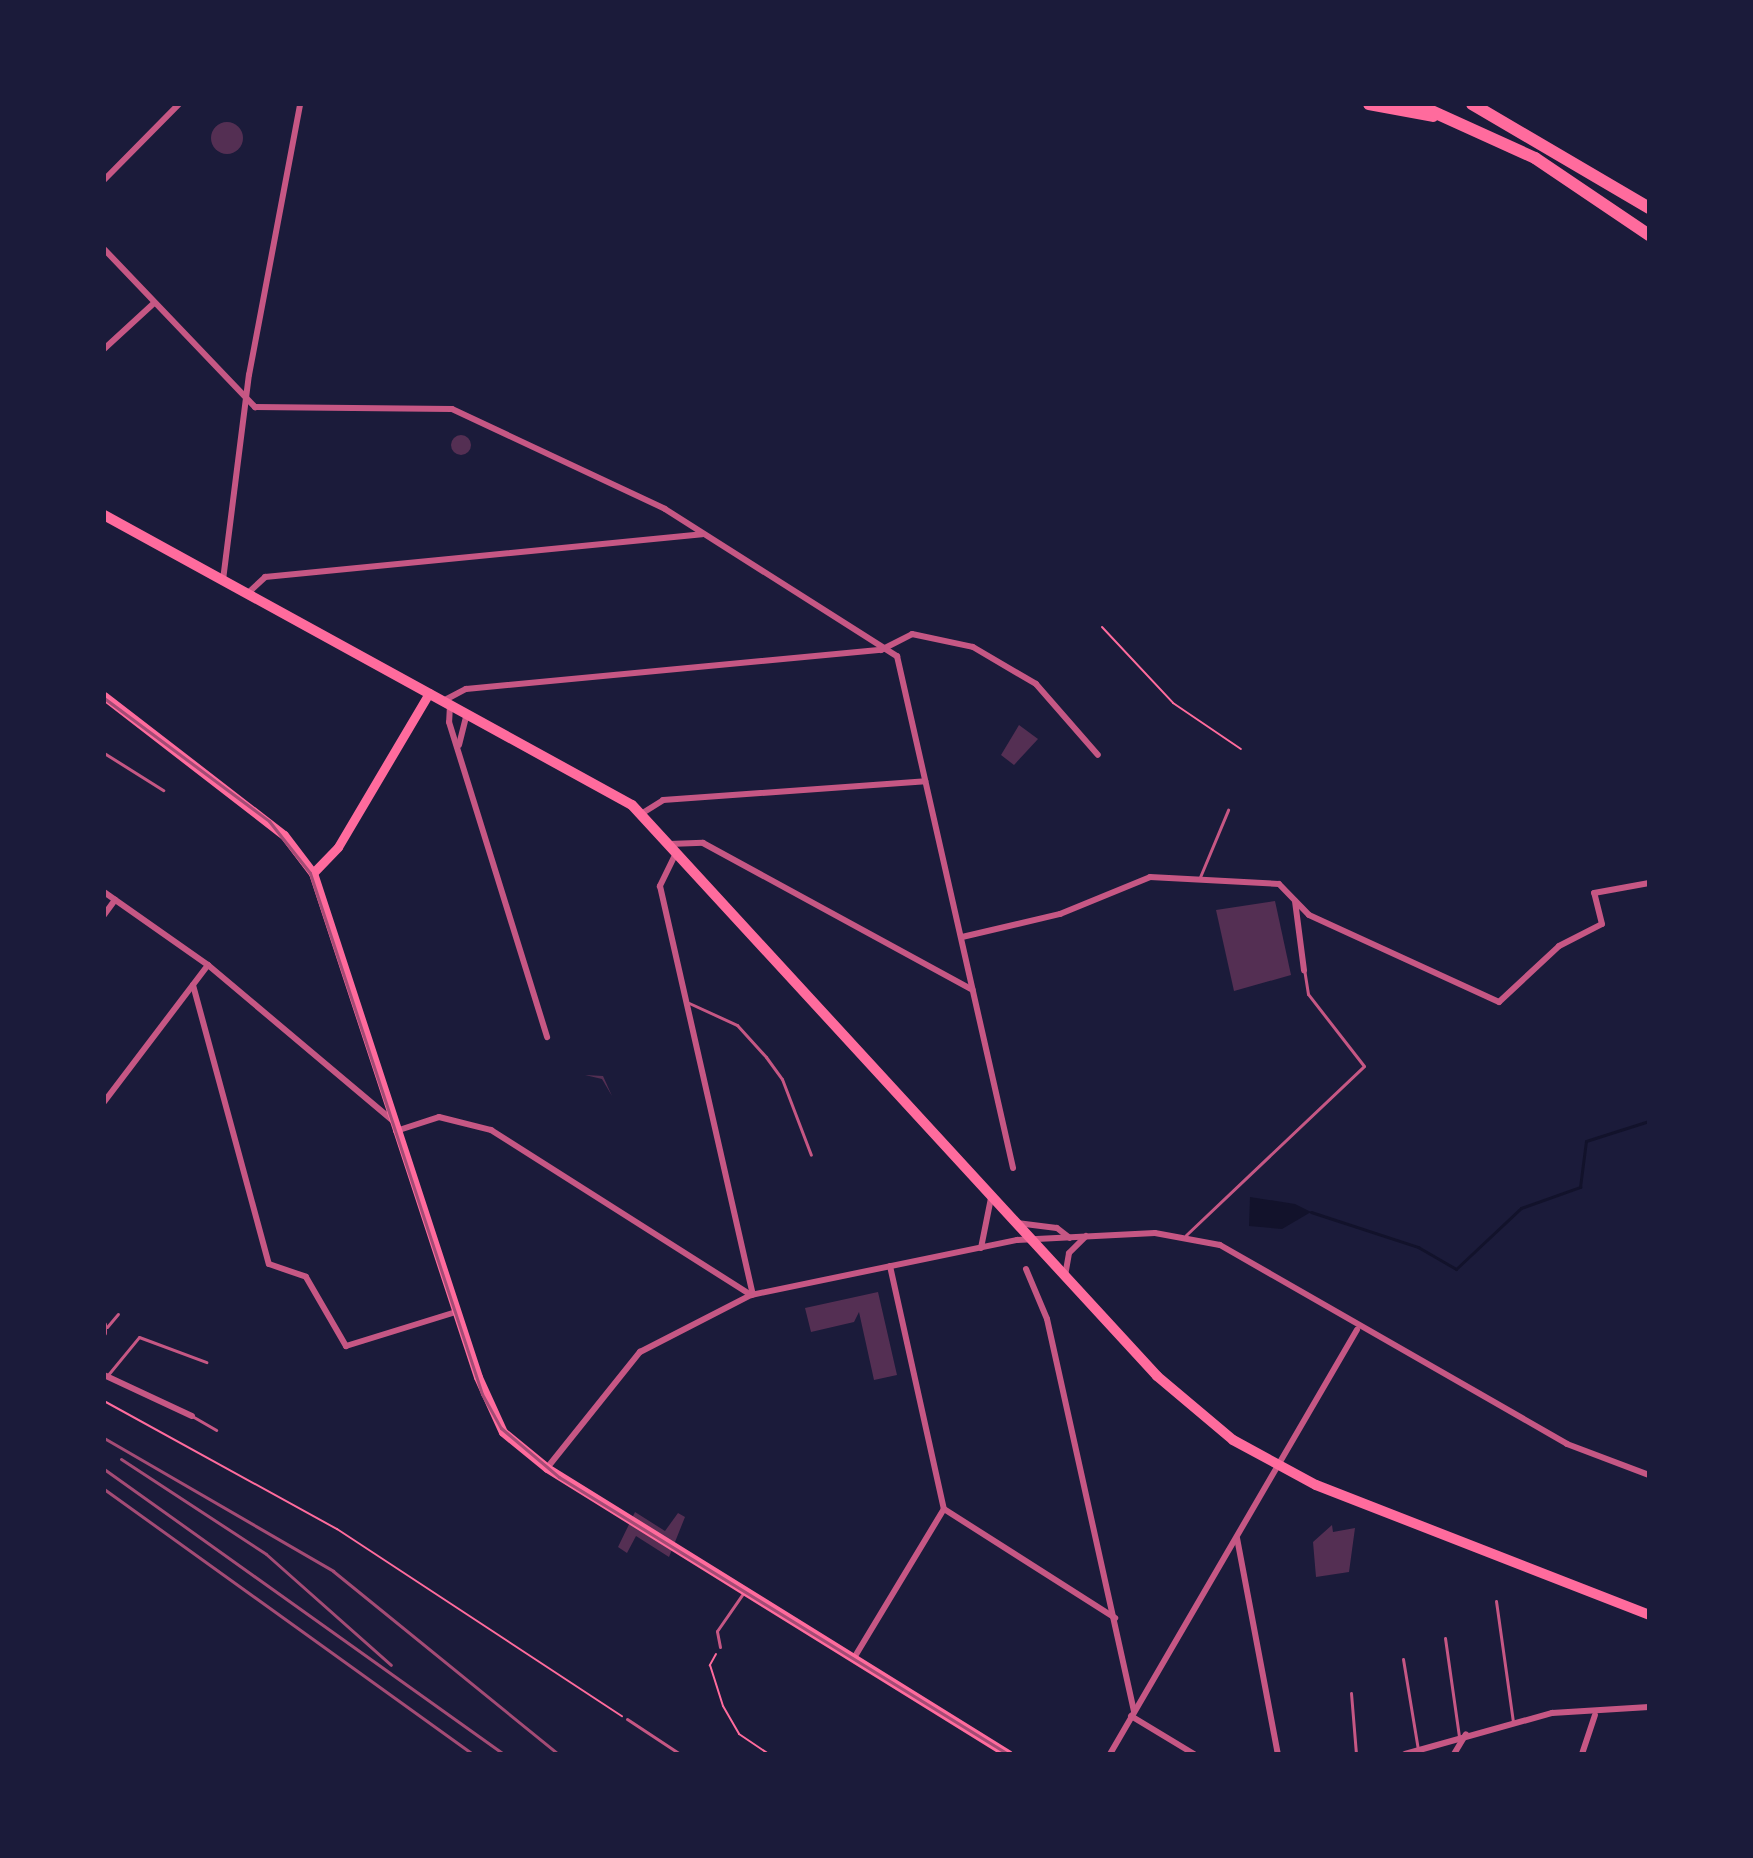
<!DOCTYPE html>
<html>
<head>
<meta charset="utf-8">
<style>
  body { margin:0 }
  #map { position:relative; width:1753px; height:1858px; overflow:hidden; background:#1b1b3a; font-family:Helvetica,sans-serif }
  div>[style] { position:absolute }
  .water>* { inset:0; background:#12122b }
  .stream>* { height:3px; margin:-1.5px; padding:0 1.5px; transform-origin:1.5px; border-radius:1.5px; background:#12122b }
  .building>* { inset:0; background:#542f53 }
  .round { border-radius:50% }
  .path>* { height:2px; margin:-1px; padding:0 1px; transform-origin:1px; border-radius:1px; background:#ff6b9d }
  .service>* { height:3px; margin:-1.5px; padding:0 1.5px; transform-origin:1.5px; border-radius:1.5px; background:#c65784 }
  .minor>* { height:6px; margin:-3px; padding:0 3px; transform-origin:3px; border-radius:3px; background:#c65784 }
  .secondary>* { height:9px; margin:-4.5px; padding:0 4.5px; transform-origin:4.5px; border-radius:4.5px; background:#ff6b9d }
  .primary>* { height:10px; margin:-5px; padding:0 5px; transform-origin:5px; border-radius:5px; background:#ff6b9d }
  .motorway>* { height:12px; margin:-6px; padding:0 6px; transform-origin:6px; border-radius:6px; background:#ff6b9d }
  .rail>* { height:3px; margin:-1.5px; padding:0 1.5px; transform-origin:1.5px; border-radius:1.5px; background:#a44b75 }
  span { translate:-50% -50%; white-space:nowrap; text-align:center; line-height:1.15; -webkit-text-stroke:6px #1b1b3a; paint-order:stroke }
  .frame { position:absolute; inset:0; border:106px solid #1b1b3a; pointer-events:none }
</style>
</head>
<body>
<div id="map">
  <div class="water">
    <i style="clip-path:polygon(1250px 1197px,1295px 1204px,1311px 1212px,1282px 1229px,1249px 1226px)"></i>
  </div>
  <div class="stream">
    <i style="left:1311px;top:1212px;width:113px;rotate:18.1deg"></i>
    <i style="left:1418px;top:1247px;width:44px;rotate:30.1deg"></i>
    <i style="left:1456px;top:1269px;width:89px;rotate:-43.2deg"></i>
    <i style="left:1521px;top:1208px;width:63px;rotate:-19.6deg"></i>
    <i style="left:1580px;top:1187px;width:46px;rotate:-82.6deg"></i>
    <i style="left:1586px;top:1141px;width:66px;rotate:-17.6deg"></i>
  </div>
  <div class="building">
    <i class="round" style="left:211px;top:122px;width:32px;height:32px"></i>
    <i class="round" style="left:451px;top:435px;width:20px;height:20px"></i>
    <i style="clip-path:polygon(1019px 725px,1038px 739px,1014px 765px,1001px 755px)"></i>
    <i style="clip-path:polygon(1275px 901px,1291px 975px,1234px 991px,1216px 910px)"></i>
    <i style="clip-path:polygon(585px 1075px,603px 1076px,612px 1096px,602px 1079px)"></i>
    <i style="clip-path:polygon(878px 1292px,897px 1375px,874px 1380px,859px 1312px,854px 1322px,811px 1332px,805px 1308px)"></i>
    <i style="clip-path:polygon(635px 1512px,665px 1531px,678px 1513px,685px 1517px,669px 1557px,636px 1536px,627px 1553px,618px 1547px)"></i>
    <i style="clip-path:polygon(1332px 1525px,1333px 1532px,1355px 1528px,1349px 1572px,1316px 1577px,1313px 1542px)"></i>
  </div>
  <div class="path">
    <i style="left:1102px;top:627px;width:104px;rotate:46.9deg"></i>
    <i style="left:1173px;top:703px;width:82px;rotate:34.1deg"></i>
    <i style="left:104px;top:1401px;width:266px;rotate:28.8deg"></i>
    <i style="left:337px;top:1529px;width:341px;rotate:33.3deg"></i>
    <i style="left:716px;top:1654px;width:13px;rotate:119deg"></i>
    <i style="left:710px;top:1665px;width:43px;rotate:72.4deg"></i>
    <i style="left:723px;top:1706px;width:32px;rotate:60deg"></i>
    <i style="left:739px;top:1734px;width:36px;rotate:34deg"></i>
  </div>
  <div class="service">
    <i style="left:104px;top:753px;width:70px;rotate:32.1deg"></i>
    <i style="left:1200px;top:877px;width:73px;rotate:-67.3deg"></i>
    <i style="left:689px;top:1003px;width:53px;rotate:24.6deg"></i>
    <i style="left:737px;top:1025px;width:43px;rotate:47.8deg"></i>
    <i style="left:766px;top:1057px;width:27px;rotate:54deg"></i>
    <i style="left:782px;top:1079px;width:81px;rotate:69.1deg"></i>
    <i style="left:1186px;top:1235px;width:245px;rotate:-43.5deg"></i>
    <i style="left:1364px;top:1066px;width:91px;rotate:-127.9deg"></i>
    <i style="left:1308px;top:994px;width:24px;rotate:-99deg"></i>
    <i style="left:107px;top:1327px;width:17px;rotate:-50deg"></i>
    <i style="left:107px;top:1376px;width:50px;rotate:-50.6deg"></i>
    <i style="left:139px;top:1337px;width:72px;rotate:20.5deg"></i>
    <i style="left:192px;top:1416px;width:28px;rotate:30deg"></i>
    <i style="left:1496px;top:1601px;width:122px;rotate:82deg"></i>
    <i style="left:1445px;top:1638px;width:99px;rotate:81.9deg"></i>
    <i style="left:720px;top:1647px;width:16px;rotate:-101deg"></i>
    <i style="left:717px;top:1631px;width:47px;rotate:-55.3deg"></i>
    <i style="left:1403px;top:1659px;width:92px;rotate:80.6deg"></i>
    <i style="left:1351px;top:1693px;width:61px;rotate:85.3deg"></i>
    <i style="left:627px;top:1719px;width:64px;rotate:33.4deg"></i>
  </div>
  <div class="minor">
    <i style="left:104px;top:180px;width:107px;rotate:-45.4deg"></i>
    <i style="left:104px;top:249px;width:219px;rotate:46.3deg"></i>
    <i style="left:255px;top:407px;width:197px;rotate:0.6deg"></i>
    <i style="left:452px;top:409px;width:235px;rotate:25.1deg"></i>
    <i style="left:665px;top:509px;width:275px;rotate:32.4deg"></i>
    <i style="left:897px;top:656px;width:525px;rotate:77.23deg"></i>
    <i style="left:104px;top:349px;width:68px;rotate:-42.6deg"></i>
    <i style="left:223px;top:580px;width:207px;rotate:-82.8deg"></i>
    <i style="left:249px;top:375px;width:276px;rotate:-79.3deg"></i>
    <i style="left:247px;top:594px;width:25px;rotate:-43deg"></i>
    <i style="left:265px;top:577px;width:439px;rotate:-5.6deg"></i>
    <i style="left:881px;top:650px;width:35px;rotate:-27deg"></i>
    <i style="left:912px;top:634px;width:62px;rotate:12deg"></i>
    <i style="left:973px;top:647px;width:73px;rotate:30.4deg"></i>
    <i style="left:1036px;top:684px;width:94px;rotate:48.9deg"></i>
    <i style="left:443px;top:701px;width:26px;rotate:-28deg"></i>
    <i style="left:466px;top:689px;width:417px;rotate:-5.4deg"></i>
    <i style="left:450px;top:705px;width:17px;rotate:93deg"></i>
    <i style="left:449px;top:722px;width:330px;rotate:72.7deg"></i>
    <i style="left:459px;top:745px;width:32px;rotate:-76deg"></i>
    <i style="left:641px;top:814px;width:26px;rotate:-32deg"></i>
    <i style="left:663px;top:800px;width:263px;rotate:-4.1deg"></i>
    <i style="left:669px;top:844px;width:34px;rotate:-2deg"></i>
    <i style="left:703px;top:843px;width:307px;rotate:28.6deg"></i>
    <i style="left:676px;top:853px;width:37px;rotate:116deg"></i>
    <i style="left:660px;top:886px;width:419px;rotate:77.2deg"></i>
    <i style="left:104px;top:892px;width:127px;rotate:35.1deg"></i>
    <i style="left:208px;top:965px;width:242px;rotate:40.1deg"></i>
    <i style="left:1295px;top:901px;width:70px;rotate:82.6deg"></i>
    <i style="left:104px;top:915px;width:19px;rotate:-54deg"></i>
    <i style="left:962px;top:937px;width:101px;rotate:-13.2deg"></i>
    <i style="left:1060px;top:914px;width:97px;rotate:-22.3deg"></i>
    <i style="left:1150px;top:877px;width:129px;rotate:3.1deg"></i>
    <i style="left:1279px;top:884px;width:43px;rotate:45.9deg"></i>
    <i style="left:1309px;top:915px;width:209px;rotate:24.6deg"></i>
    <i style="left:1499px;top:1002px;width:82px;rotate:-43deg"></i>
    <i style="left:1559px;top:946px;width:48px;rotate:-27.1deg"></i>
    <i style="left:1602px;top:924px;width:32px;rotate:-104deg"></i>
    <i style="left:1594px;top:893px;width:56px;rotate:-10.3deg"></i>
    <i style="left:193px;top:985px;width:289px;rotate:74.8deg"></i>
    <i style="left:269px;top:1264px;width:39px;rotate:19deg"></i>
    <i style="left:306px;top:1277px;width:80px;rotate:59.9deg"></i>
    <i style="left:346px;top:1346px;width:115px;rotate:-17.2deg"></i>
    <i style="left:104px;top:1102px;width:172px;rotate:-52.8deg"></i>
    <i style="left:396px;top:1131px;width:45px;rotate:-18deg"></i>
    <i style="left:439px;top:1117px;width:54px;rotate:14deg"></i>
    <i style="left:491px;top:1130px;width:308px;rotate:32.4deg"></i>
    <i style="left:1017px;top:1223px;width:40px;rotate:7.1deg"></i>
    <i style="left:1057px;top:1228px;width:16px;rotate:38deg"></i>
    <i style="left:981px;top:1248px;width:51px;rotate:-78.7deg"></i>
    <i style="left:890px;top:1266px;width:249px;rotate:77.5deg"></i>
    <i style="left:1026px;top:1269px;width:54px;rotate:67.2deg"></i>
    <i style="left:1047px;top:1319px;width:402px;rotate:77.5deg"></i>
    <i style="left:1065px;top:1276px;width:23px;rotate:-80deg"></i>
    <i style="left:1069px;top:1253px;width:24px;rotate:-45deg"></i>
    <i style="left:104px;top:1325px;width:8px;rotate:90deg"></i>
    <i style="left:104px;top:1375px;width:97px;rotate:25deg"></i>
    <i style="left:547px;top:1468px;width:149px;rotate:-51.3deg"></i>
    <i style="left:640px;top:1352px;width:125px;rotate:-27.2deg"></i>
    <i style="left:751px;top:1295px;width:272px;rotate:-11.7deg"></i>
    <i style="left:1017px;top:1240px;width:138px;rotate:-2.9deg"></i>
    <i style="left:1155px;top:1233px;width:66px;rotate:10.5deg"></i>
    <i style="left:1220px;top:1245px;width:400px;rotate:29.8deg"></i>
    <i style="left:1567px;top:1444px;width:88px;rotate:20.7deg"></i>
    <i style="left:944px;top:1509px;width:203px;rotate:32.5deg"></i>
    <i style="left:1237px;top:1538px;width:220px;rotate:79.3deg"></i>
    <i style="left:854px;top:1658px;width:174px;rotate:-58.9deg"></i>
    <i style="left:1131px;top:1716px;width:74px;rotate:31.1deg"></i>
    <i style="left:1110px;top:1754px;width:491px;rotate:-59.8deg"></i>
    <i style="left:1405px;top:1754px;width:153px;rotate:-15.6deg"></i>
    <i style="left:1552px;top:1713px;width:97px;rotate:-3.5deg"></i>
    <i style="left:1454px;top:1754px;width:23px;rotate:-59deg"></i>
    <i style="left:1582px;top:1754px;width:41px;rotate:-71.6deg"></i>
  </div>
  <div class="secondary">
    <i style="left:104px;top:696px;width:227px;rotate:37.7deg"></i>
    <i style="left:284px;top:835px;width:48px;rotate:52.7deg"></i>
    <i style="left:313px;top:873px;width:530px;rotate:71.87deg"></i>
    <i style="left:478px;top:1377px;width:60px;rotate:65.6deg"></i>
    <i style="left:503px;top:1432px;width:57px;rotate:39.3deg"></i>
    <i style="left:547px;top:1468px;width:543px;rotate:31.82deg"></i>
    <i style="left:313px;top:873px;width:36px;rotate:-46deg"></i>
    <i style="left:338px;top:847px;width:179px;rotate:-59.4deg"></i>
  </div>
  <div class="primary">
    <i style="left:104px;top:515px;width:602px;rotate:28.78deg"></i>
    <i style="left:632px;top:805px;width:776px;rotate:47.4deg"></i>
    <i style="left:1157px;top:1376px;width:99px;rotate:40.1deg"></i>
    <i style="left:1233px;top:1440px;width:94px;rotate:28.5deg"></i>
    <i style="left:1316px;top:1485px;width:357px;rotate:21.3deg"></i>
  </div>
  <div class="motorway">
    <i style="left:1369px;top:104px;width:65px;rotate:10.6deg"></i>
    <i style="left:1416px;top:104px;width:131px;rotate:24.4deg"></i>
    <i style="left:1535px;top:158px;width:138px;rotate:34deg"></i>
    <i style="left:1472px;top:104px;width:205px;rotate:30.4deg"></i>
  </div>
  <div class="rail">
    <i style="left:104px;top:698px;width:206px;rotate:36.7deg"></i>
    <i style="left:269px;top:821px;width:66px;rotate:51.7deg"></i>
    <i style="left:310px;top:873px;width:549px;rotate:71.73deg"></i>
    <i style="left:482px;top:1394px;width:39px;rotate:61deg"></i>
    <i style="left:501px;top:1428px;width:76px;rotate:40.2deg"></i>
    <i style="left:559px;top:1477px;width:528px;rotate:31.67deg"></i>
    <i style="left:104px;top:1438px;width:265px;rotate:30.1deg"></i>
    <i style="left:333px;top:1571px;width:290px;rotate:39.1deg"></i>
    <i style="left:121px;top:1459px;width:173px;rotate:33.2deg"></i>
    <i style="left:266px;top:1554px;width:167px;rotate:41.6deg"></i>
    <i style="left:104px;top:1469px;width:490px;rotate:35.5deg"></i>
    <i style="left:104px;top:1489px;width:454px;rotate:35.7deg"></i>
  </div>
  <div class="frame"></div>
</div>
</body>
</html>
